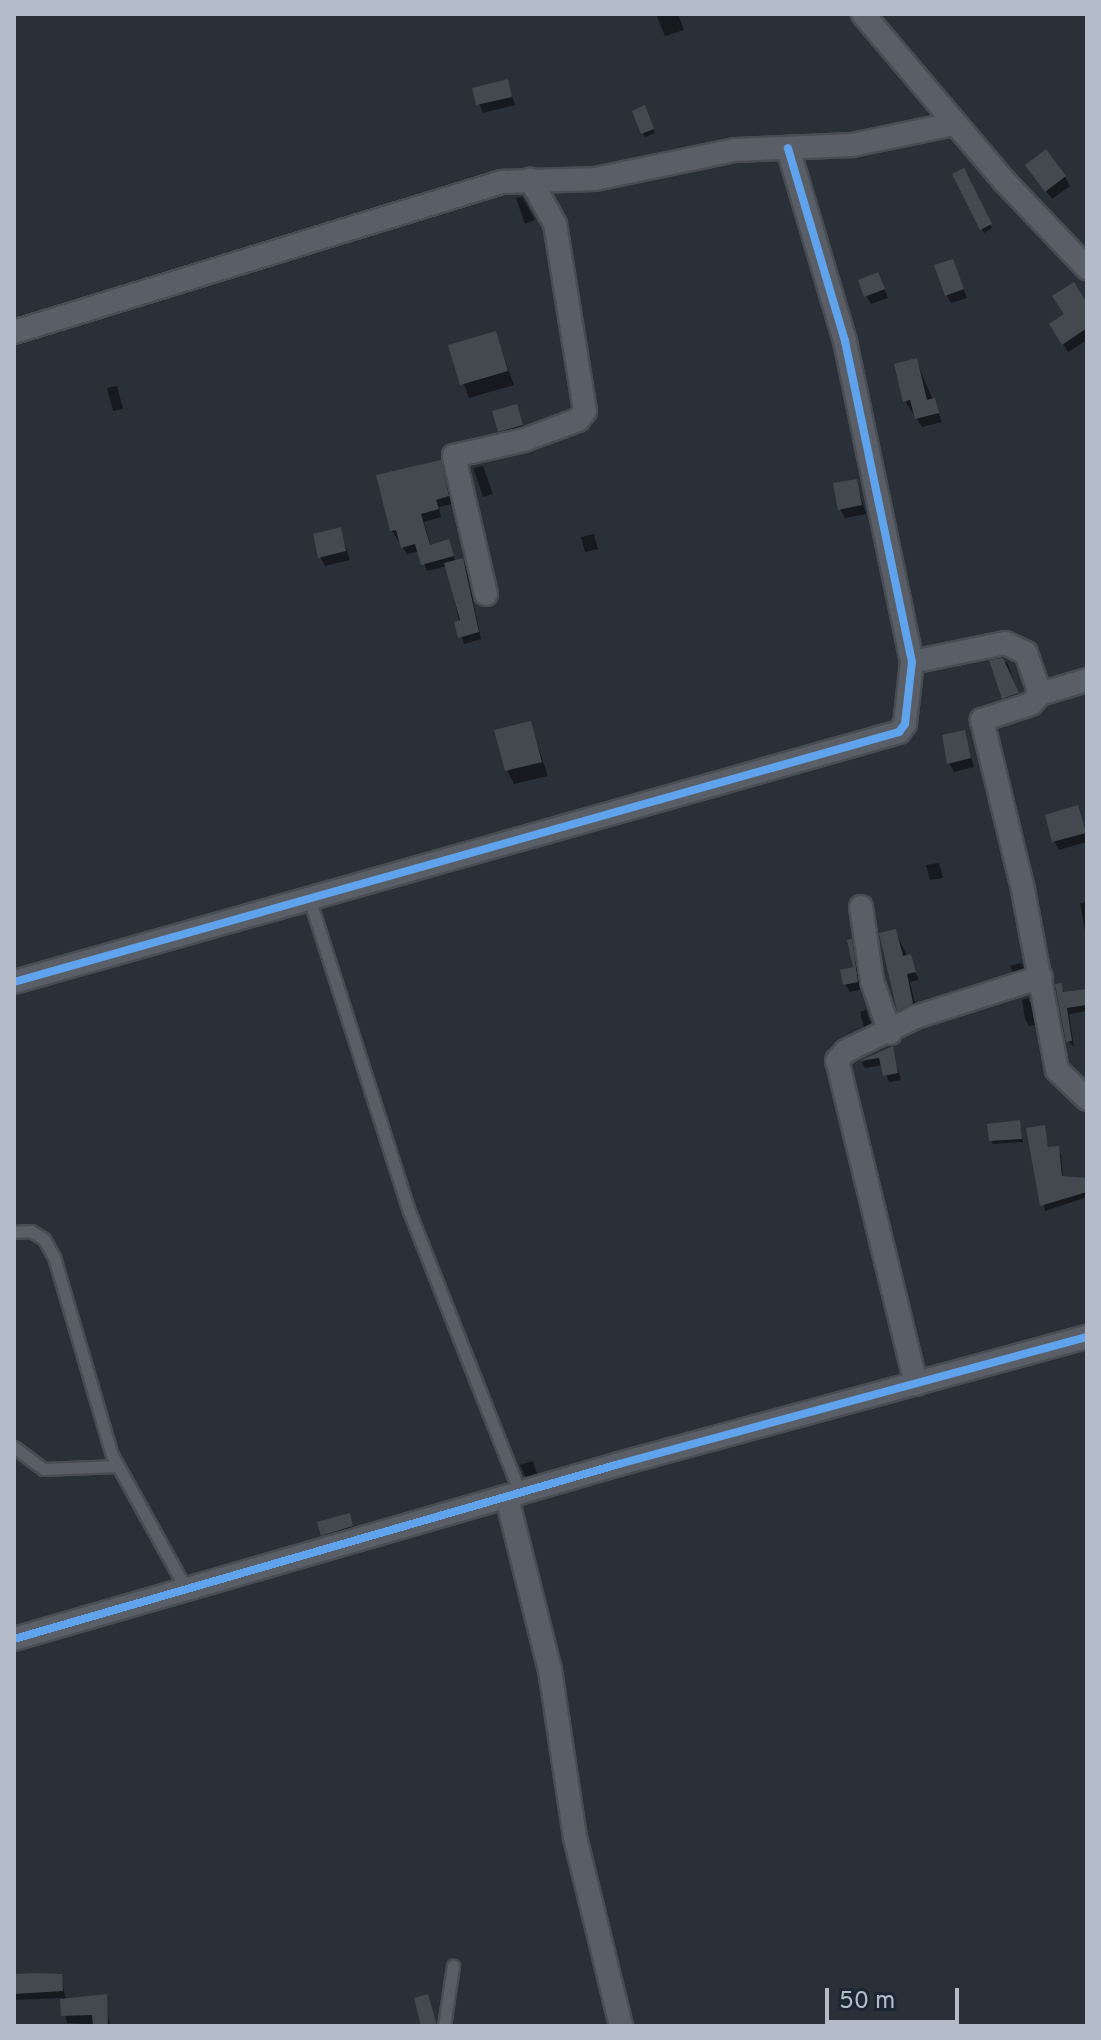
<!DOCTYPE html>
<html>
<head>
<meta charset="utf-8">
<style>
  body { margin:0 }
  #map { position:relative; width:1101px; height:2040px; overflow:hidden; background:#2a3038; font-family:Overpass,sans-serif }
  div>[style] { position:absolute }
  .shadow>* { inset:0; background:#0007 }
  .building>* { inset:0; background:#444950 }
  .roads { filter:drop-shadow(2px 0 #484c53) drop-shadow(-2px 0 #484c53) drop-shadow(0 2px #484c53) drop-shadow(0 -2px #484c53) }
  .service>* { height:11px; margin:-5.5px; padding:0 5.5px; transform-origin:5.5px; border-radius:5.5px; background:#5a5e66 }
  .minor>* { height:22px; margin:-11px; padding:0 11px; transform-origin:11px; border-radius:11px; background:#5a5e66 }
  .cycleway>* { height:8px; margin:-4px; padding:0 4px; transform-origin:4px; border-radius:4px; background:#60a3ed }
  span { translate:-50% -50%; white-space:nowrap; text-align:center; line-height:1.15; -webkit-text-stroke:6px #1d2633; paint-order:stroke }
  .frame { position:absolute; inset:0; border:16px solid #b4bcc9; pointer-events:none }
  .scale { position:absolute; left:825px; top:1988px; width:134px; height:36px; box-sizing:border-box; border:4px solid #b4bcc9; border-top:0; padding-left:10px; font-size:24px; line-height:28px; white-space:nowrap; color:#b4bcc9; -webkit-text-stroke:6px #1d2633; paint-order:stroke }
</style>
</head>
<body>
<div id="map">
  <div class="shadow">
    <i style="clip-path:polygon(656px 14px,678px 14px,684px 30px,665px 36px)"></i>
    <i style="clip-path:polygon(507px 82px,515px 105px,483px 113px,474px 90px)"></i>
    <i style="clip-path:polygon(646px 111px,655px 133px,645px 137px,643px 133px)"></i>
    <i style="clip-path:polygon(963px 170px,992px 228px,984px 233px,954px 175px)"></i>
    <i style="clip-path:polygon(1033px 174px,1065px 177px,1070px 186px,1052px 199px)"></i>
    <i style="clip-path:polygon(522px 197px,535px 220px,525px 224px,516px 198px)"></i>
    <i style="clip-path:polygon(952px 261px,967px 298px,951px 303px,946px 295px)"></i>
    <i style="clip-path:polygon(882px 283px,888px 298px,871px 304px,866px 296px)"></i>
    <i style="clip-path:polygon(1087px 310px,1087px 340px,1068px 352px,1051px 325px)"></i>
    <i style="clip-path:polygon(495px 333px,514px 385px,469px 398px,450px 346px)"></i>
    <i style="clip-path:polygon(916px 360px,942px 422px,922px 427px,905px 401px)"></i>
    <i style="clip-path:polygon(117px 386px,123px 409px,113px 411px,107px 388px)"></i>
    <i style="clip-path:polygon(518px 410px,524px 429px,502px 434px,500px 431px)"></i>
    <i style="clip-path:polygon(440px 462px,452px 504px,439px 507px,441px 517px,424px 522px,431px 547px,448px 542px,456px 562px,462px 560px,466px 567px,481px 639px,464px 644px,447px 566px,427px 571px,419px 551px,407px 554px,392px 531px,378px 476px)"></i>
    <i style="clip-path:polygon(483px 466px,493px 494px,483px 497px,473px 468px)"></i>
    <i style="clip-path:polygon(856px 481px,866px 514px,845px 518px,840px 509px)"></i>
    <i style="clip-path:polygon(340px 530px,350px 560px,325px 566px,320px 557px)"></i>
    <i style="clip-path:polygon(594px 534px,598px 549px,585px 552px,581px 537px)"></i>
    <i style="clip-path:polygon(992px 662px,1007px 662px,1021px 701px,1008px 705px)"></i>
    <i style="clip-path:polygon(530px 723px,548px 776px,514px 784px,507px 770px)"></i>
    <i style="clip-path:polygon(964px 733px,974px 767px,954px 772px,949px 763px)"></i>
    <i style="clip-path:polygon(1077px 808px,1087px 842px,1059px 850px,1054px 841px)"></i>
    <i style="clip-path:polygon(939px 863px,943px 878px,930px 880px,926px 865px)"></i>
    <i style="clip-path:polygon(1087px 902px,1087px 942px,1080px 903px)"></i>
    <i style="clip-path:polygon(895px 931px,919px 980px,910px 982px,917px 1011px,903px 1017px)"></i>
    <i style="clip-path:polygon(851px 942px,861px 989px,850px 992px,845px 984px,855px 969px)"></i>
    <i style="clip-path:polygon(1021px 963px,1026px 971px,1017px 980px,1010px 966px)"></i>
    <i style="clip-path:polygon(1061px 985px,1065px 994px,1084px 991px,1087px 996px,1087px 1011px,1069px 1014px,1074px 1047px,1068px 1041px)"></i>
    <i style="clip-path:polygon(1028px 998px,1032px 1005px,1035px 1025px,1029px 1026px,1025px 1019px,1022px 1000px)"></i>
    <i style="clip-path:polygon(866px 1010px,872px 1027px,865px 1030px,860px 1012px)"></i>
    <i style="clip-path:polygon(892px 1049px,901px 1080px,889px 1082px,883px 1065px,865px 1068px,862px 1062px)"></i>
    <i style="clip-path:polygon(1019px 1122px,1023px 1142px,993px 1144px,991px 1141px)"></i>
    <i style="clip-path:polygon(1044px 1128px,1049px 1149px,1061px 1154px,1063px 1178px,1087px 1180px,1087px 1197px,1045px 1211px,1029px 1129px)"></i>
    <i style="clip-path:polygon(533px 1461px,538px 1477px,527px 1480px,520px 1465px)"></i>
    <i style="clip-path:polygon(349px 1516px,356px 1535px,328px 1544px,323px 1535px)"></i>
    <i style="clip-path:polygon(61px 1976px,66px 2000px,105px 1997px,110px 2026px,67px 2023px,62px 1998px,14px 2000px,14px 1978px)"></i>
  </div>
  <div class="building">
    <i style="clip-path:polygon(508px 79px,512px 97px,476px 105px,472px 88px)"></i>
    <i style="clip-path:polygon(645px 105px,654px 129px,641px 134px,632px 111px)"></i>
    <i style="clip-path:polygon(1046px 149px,1066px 176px,1045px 192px,1025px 165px)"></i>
    <i style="clip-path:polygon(964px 168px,992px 224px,980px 230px,952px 174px)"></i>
    <i style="clip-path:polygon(953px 259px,964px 289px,945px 296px,934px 265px)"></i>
    <i style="clip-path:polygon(878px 272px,885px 289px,864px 297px,858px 280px)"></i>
    <i style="clip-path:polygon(1074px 282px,1087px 303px,1087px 328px,1062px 345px,1049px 324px,1064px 314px,1052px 296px)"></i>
    <i style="clip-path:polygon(496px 331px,508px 371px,460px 385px,448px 345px)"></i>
    <i style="clip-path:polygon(917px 358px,927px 400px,935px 398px,939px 413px,915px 419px,910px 400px,903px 402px,894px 364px)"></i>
    <i style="clip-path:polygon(517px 404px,523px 425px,498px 432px,492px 411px)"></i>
    <i style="clip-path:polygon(441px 460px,449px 496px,436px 500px,439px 509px,421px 514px,430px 545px,449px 539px,454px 556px,421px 565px,415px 544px,401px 548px,396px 530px,390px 531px,376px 475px)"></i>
    <i style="clip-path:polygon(857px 479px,862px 505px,838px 510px,833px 483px)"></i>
    <i style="clip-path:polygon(341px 527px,346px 551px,318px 558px,313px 534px)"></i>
    <i style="clip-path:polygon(463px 558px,479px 632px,458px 638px,454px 622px,460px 620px,444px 563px)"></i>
    <i style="clip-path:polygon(1003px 658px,1019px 693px,1002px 699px,989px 660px)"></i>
    <i style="clip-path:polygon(531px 721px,542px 762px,505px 771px,494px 730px)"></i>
    <i style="clip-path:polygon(965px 730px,971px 758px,947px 764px,942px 735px)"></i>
    <i style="clip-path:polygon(1078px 805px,1086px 833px,1052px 842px,1045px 815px)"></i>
    <i style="clip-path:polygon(896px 929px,903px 956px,911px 954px,916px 972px,907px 974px,913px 1003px,897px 1011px,879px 933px)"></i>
    <i style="clip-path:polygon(852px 939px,858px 982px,843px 985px,840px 970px,853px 967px,847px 940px)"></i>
    <i style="clip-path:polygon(1062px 983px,1063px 992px,1086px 989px,1087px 999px,1087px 1005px,1067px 1008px,1072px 1041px,1066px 1042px,1055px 984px)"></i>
    <i style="clip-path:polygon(893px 1046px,898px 1073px,883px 1076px,879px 1058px,859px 1061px)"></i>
    <i style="clip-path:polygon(1020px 1120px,1022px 1139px,989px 1141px,987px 1124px)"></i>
    <i style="clip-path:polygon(1045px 1125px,1048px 1147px,1059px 1146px,1062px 1176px,1087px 1178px,1087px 1192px,1040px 1206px,1026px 1128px)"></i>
    <i style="clip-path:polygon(350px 1513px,353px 1526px,321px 1536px,317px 1522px)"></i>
    <i style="clip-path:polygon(36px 1973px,62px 1974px,63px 1991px,14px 1994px,14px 1974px)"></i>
    <i style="clip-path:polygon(107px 1994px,108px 2026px,93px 2026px,92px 2015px,61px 2016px,60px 1999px)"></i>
    <i style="clip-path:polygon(428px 1994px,436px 2022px,436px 2026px,421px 2026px,414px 1998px)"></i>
  </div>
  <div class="roads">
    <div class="service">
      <i style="left:310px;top:901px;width:325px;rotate:72.3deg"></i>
      <i style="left:409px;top:1211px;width:303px;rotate:68.5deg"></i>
      <i style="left:14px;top:1232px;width:17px;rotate:-3deg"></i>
      <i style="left:31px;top:1231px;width:15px;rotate:32deg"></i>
      <i style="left:44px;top:1239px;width:21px;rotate:61deg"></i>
      <i style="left:54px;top:1257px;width:206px;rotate:73.7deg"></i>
      <i style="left:112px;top:1455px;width:153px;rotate:61.1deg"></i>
      <i style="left:14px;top:1447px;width:36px;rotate:37deg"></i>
      <i style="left:43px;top:1469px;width:74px;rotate:-2.3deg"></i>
      <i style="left:444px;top:2026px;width:61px;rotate:-81.5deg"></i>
    </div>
    <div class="minor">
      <i style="left:863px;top:14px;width:220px;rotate:49.8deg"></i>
      <i style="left:1005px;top:182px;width:119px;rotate:46.4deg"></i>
      <i style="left:14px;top:332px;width:511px;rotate:-17.09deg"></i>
      <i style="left:502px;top:182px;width:93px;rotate:-1.8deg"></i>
      <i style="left:595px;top:179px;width:143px;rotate:-11.7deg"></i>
      <i style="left:735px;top:150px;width:117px;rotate:-2.4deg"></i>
      <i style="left:852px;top:145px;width:103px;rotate:-11.7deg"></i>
      <i style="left:486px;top:594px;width:142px;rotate:-103.1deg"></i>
      <i style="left:454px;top:456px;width:72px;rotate:-12.9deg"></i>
      <i style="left:524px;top:440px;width:58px;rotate:-20.3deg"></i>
      <i style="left:578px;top:420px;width:11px;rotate:-52deg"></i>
      <i style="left:585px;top:411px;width:189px;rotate:-99.1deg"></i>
      <i style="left:555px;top:224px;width:51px;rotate:-119.1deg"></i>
      <i style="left:912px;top:662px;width:95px;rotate:-11.5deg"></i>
      <i style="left:1005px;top:643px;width:23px;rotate:25deg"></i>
      <i style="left:1026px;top:653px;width:43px;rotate:71.1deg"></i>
      <i style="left:1040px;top:694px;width:49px;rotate:-16.6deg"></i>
      <i style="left:1040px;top:694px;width:13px;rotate:132deg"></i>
      <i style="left:1031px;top:704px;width:52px;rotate:161.9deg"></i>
      <i style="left:982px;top:720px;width:175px;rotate:76.4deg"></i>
      <i style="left:1023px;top:890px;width:183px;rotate:79.3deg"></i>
      <i style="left:1057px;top:1070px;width:42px;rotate:44deg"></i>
      <i style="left:861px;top:907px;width:75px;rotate:81.5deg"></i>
      <i style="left:872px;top:981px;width:55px;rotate:70.9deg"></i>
      <i style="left:14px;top:982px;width:920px;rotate:-15.77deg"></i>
      <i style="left:899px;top:732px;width:10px;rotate:-53deg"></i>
      <i style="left:905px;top:724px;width:62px;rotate:-83.6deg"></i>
      <i style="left:912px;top:662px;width:328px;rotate:-101.8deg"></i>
      <i style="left:845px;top:341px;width:201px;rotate:-106.5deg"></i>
      <i style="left:916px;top:1384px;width:333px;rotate:-103.7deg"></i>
      <i style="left:837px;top:1061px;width:13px;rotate:-48deg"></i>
      <i style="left:846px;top:1051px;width:78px;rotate:-25.9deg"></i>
      <i style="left:916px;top:1017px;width:131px;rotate:-17.7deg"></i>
      <i style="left:520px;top:1493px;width:14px;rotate:159deg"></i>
      <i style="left:507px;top:1498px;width:177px;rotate:76deg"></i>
      <i style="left:550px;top:1670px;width:169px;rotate:81.5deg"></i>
      <i style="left:575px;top:1837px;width:195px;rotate:76.3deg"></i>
      <i style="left:14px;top:1639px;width:630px;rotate:-16.13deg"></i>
      <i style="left:619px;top:1464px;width:485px;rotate:-15.2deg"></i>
    </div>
  </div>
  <div class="cycleway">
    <i style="left:14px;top:982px;width:920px;rotate:-15.77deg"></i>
    <i style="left:899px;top:732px;width:10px;rotate:-53deg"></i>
    <i style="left:905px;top:724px;width:62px;rotate:-83.6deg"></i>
    <i style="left:912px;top:662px;width:328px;rotate:-101.8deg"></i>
    <i style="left:845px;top:341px;width:201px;rotate:-106.5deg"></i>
    <i style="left:14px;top:1639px;width:630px;rotate:-16.13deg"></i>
    <i style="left:619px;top:1464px;width:485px;rotate:-15.2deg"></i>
  </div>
  <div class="frame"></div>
  <div class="scale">50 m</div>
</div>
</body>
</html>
